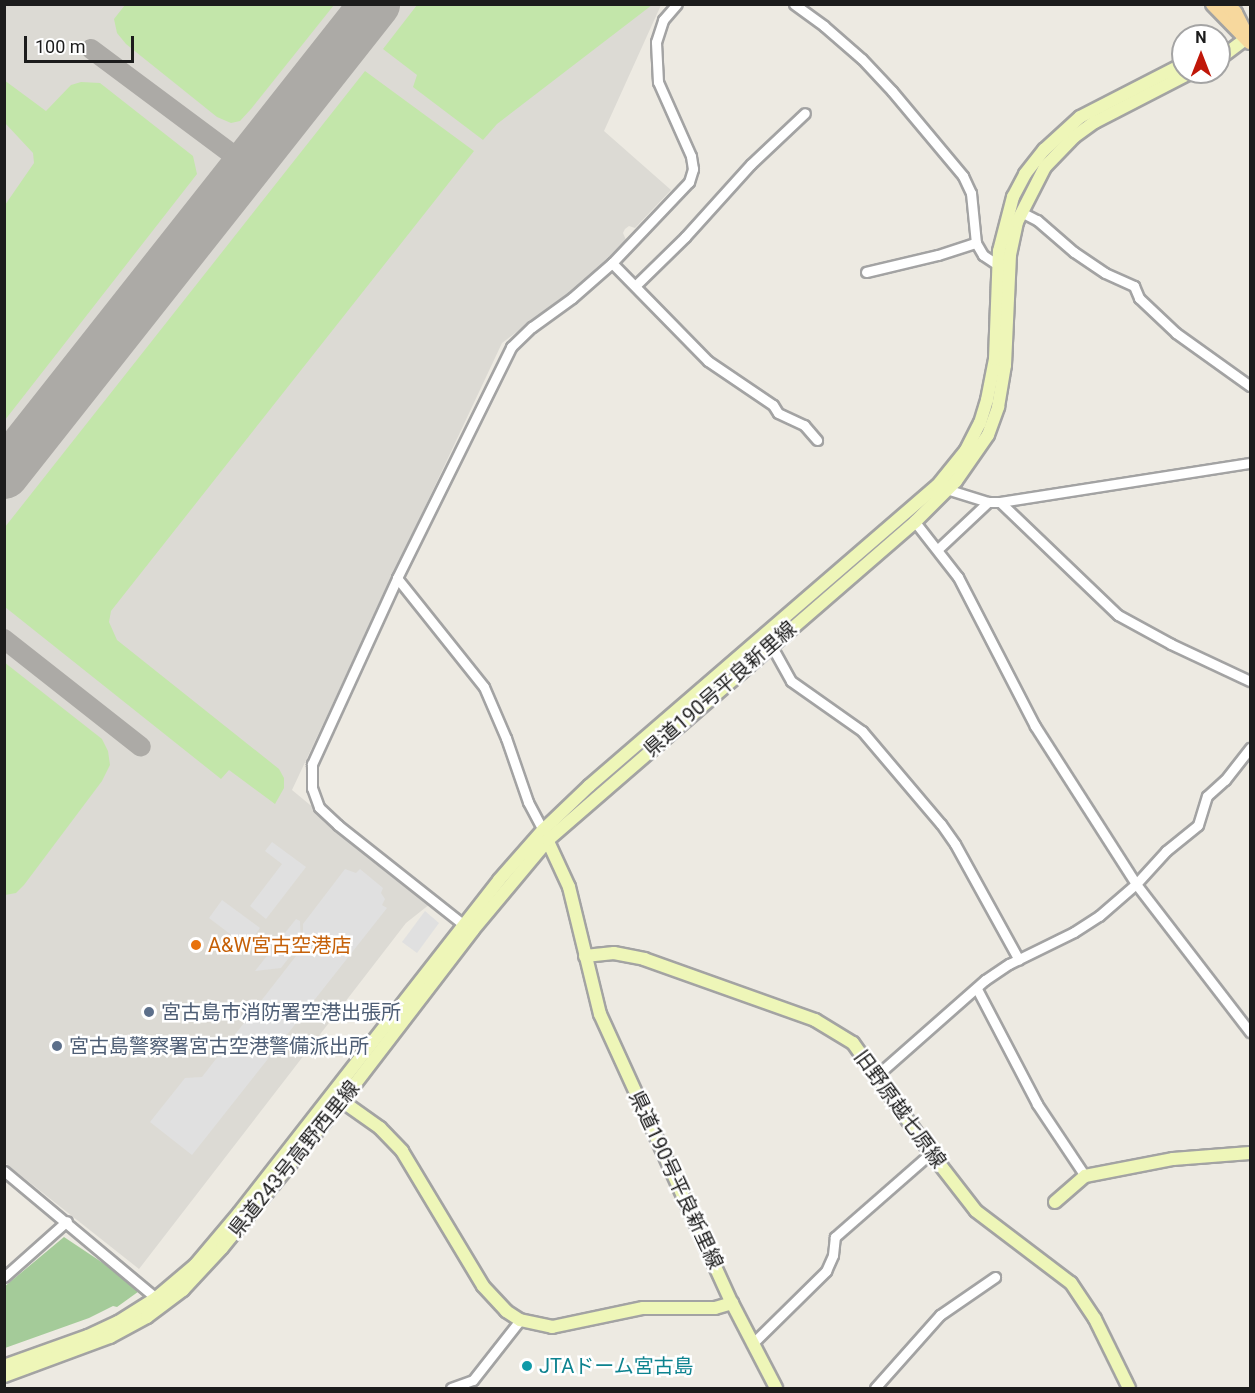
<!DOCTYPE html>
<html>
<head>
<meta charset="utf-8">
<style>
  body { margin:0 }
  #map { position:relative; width:1255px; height:1393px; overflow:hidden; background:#edeae2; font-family:Roboto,"Noto Sans JP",sans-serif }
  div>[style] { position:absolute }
  .airport>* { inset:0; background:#dcdad4 }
  .grass>* { inset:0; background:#c3e6aa }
  .forest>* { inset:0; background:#a4cb99 }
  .parking>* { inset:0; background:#e0e0e0 }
  .taxiway>* { height:20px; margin:-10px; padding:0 10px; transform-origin:10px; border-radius:10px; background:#acaaa6 }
  .runway>* { height:50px; margin:-25px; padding:0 25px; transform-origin:25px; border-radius:25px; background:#acaaa6 }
  .roads { filter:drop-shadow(2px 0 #a3a3a3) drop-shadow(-2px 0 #a3a3a3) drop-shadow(0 2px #a3a3a3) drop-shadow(0 -2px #a3a3a3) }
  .street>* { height:9px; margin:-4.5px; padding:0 4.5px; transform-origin:4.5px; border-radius:4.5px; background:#fff }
  .secondary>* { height:12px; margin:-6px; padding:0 6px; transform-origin:6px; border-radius:6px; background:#eef6b8 }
  .primary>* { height:14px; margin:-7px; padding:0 7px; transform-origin:7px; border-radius:7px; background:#f7d89d }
  .dots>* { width:16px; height:16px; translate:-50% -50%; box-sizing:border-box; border:3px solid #fff; border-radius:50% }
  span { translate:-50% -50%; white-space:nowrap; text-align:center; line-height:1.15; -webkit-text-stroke:5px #fff; paint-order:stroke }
  .street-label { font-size:20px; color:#1c1c1c }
  .food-label { font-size:20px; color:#c56008 }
  .left { translate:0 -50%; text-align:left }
  .service-label { font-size:20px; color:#4e5e75 }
  .culture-label { font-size:20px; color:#0d838f }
  .frame { position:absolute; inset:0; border:6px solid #1c1c1c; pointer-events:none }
  .north { position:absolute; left:1171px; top:24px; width:60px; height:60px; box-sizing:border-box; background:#fff; border:2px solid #a4a4a4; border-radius:50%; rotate:0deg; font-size:16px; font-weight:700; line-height:24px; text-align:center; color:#1c1c1c }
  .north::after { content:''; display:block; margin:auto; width:21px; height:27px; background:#c01709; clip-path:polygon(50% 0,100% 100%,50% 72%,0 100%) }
  .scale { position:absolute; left:24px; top:36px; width:110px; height:27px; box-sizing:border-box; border:3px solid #1c1c1c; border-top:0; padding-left:8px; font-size:18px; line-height:21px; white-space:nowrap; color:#1c1c1c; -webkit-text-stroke:4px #fff; paint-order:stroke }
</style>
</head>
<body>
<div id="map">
  <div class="airport">
    <i style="clip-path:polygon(4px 5px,661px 5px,604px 131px,671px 190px,635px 228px,629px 226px,625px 229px,623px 233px,626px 240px,595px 273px,502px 343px,292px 790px,430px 904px,406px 923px,139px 1269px,5px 1163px)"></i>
  </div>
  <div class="grass">
    <i style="clip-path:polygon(125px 5px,126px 4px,334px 5px,251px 109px,240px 121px,231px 123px,217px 117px,126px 44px,117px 33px,114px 19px)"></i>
    <i style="clip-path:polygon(417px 5px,417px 4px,652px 5px,497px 124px,483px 140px,413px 87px,417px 75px,383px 49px)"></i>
    <i style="clip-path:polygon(365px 71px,474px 151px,111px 611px,109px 622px,117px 640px,279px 769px,284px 778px,284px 788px,275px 804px,229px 770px,221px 779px,5px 607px,5px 527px)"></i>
    <i style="clip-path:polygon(4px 80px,46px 111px,71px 85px,81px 82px,100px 83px,193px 156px,197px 174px,5px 420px,5px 205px,34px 163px,33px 153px,5px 123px)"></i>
    <i style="clip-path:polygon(4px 662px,102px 739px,108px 751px,110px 765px,102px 781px,24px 885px,16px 893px,5px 895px)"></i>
  </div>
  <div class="forest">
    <i style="clip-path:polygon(64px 1237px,142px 1289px,117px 1307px,113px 1306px,89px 1318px,5px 1348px,4px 1287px)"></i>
  </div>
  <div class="parking">
    <i style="clip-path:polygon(272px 842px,306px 867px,266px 919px,250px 906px,282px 864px,265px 851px)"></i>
    <i style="clip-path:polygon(345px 869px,356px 873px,360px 869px,383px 888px,381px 893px,385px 899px,382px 905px,387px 908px,192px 1155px,150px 1122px,185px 1078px,202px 1077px,303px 947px,303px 924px)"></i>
    <i style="clip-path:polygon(222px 900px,260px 928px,249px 943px,242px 943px,209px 918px)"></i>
    <i style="clip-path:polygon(425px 911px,439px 923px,417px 953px,402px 942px)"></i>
    <i style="clip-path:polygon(296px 919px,300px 921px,301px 942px,281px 968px,255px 971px)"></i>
  </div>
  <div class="taxiway">
    <i style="left:91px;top:49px;width:196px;rotate:36.7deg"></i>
    <i style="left:4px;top:639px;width:174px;rotate:38.2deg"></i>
  </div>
  <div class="runway">
    <i style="left:4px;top:474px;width:599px;rotate:-51.71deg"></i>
  </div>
  <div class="roads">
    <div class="street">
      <i style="left:794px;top:4px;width:37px;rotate:36deg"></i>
      <i style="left:824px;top:26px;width:50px;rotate:41deg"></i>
      <i style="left:862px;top:59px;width:44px;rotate:46.8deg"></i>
      <i style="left:892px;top:91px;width:111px;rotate:50.1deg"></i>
      <i style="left:963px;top:176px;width:19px;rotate:65deg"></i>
      <i style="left:971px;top:193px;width:50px;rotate:84.3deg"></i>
      <i style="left:976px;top:243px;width:14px;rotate:60deg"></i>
      <i style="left:983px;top:255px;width:18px;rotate:34deg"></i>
      <i style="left:1021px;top:212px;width:18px;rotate:27deg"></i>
      <i style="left:1037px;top:220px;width:49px;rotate:40.9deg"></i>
      <i style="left:1074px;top:252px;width:37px;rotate:34deg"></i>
      <i style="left:1105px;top:273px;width:32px;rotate:24deg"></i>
      <i style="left:1134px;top:286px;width:13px;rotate:67deg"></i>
      <i style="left:1139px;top:298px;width:51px;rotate:43.4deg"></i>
      <i style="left:1176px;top:333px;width:91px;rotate:35.6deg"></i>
      <i style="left:612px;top:263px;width:137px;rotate:45.6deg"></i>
      <i style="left:708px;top:361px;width:78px;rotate:34.1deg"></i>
      <i style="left:773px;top:405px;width:9px;rotate:58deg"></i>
      <i style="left:778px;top:413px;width:29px;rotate:25deg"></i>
      <i style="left:804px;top:425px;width:20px;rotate:49deg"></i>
      <i style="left:866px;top:272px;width:74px;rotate:-13.3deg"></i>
      <i style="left:938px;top:255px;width:40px;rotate:-18deg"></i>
      <i style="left:636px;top:285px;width:69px;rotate:-44.4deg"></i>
      <i style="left:685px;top:237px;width:98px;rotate:-47.9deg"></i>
      <i style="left:751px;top:164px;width:74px;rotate:-43.4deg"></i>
      <i style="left:943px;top:488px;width:47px;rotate:17.3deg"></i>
      <i style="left:988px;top:502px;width:12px"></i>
      <i style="left:1000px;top:502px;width:253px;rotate:-8.9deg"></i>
      <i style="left:1000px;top:502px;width:163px;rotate:43.8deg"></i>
      <i style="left:1118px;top:615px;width:60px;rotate:28.7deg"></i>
      <i style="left:1171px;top:644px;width:87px;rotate:25.1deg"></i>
      <i style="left:915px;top:522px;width:70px;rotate:52deg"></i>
      <i style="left:958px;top:577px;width:168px;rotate:62.7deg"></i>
      <i style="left:1035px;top:726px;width:188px;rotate:57.4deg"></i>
      <i style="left:1136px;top:884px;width:187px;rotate:52.4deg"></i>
      <i style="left:938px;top:549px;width:69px;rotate:-43.2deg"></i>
      <i style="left:397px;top:578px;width:139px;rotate:51.4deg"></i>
      <i style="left:484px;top:687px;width:56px;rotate:66.7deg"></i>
      <i style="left:506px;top:738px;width:68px;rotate:71deg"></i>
      <i style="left:528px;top:802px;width:32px;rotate:62deg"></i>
      <i style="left:771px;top:645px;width:41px;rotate:60.9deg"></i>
      <i style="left:791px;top:681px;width:87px;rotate:35.2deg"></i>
      <i style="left:862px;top:731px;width:122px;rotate:49.7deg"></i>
      <i style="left:941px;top:824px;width:24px;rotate:55deg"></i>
      <i style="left:955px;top:844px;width:132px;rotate:61.1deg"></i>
      <i style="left:464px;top:925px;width:161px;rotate:-141.6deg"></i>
      <i style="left:338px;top:825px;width:26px;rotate:-137deg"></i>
      <i style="left:319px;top:807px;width:20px;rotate:-110deg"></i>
      <i style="left:312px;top:788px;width:24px;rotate:-90deg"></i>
      <i style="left:312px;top:764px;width:205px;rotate:-65.4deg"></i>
      <i style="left:397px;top:578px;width:258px;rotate:-63.7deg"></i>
      <i style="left:511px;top:347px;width:29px;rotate:-44deg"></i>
      <i style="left:532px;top:327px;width:49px;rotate:-35.9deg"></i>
      <i style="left:572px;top:298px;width:53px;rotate:-41.2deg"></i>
      <i style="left:612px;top:263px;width:112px;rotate:-46.5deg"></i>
      <i style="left:689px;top:182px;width:14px;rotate:-73deg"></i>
      <i style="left:693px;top:169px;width:13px;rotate:-99deg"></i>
      <i style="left:691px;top:156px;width:81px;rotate:-114deg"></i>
      <i style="left:658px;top:82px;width:40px;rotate:-92.9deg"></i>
      <i style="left:656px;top:42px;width:23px;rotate:-72deg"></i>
      <i style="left:663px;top:20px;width:21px;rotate:-49deg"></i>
      <i style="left:977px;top:989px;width:130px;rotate:62.4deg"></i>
      <i style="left:1037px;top:1104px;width:87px;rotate:56.3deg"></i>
      <i style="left:876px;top:1076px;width:145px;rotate:-41.4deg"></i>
      <i style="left:985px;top:980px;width:29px;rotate:-34deg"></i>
      <i style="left:1009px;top:964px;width:72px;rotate:-26.2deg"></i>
      <i style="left:1074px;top:932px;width:30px;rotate:-33deg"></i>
      <i style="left:1099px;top:916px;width:49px;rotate:-40.9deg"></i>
      <i style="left:1136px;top:884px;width:45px;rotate:-47.7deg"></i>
      <i style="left:1166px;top:851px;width:41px;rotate:-39.1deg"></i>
      <i style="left:1198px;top:825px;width:30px;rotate:-73deg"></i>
      <i style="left:1207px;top:796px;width:24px;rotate:-42deg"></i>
      <i style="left:1225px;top:780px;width:41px;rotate:-52deg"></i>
      <i style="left:4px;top:1171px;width:198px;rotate:39.9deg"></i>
      <i style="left:4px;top:1277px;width:84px;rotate:-41.6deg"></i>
      <i style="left:753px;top:1343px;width:103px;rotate:-44.6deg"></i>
      <i style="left:826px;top:1271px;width:17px;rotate:-66deg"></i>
      <i style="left:833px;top:1255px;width:18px;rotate:-84deg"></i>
      <i style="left:835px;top:1237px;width:128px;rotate:-41.2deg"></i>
      <i style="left:451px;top:1388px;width:23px;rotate:-20deg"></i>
      <i style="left:473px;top:1380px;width:76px;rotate:-51.9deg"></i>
      <i style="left:875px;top:1388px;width:98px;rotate:-48.3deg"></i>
      <i style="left:940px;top:1315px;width:67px;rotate:-34.6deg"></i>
    </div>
    <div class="secondary">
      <i style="left:1219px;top:59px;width:39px;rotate:-37deg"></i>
      <i style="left:545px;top:835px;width:57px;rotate:65.2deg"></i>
      <i style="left:569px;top:887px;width:131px;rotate:76.3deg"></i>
      <i style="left:600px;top:1014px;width:318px;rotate:65.5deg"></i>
      <i style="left:732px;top:1303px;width:96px;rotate:62.6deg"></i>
      <i style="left:585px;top:956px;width:29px;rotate:-6deg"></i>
      <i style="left:614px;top:953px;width:31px;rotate:11deg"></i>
      <i style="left:644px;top:959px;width:182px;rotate:19.6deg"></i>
      <i style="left:815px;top:1020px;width:44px;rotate:31.2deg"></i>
      <i style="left:853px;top:1043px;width:135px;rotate:54.7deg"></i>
      <i style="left:931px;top:1153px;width:73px;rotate:52.2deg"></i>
      <i style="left:976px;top:1211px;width:119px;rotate:37.2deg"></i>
      <i style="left:1071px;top:1283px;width:43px;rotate:56.3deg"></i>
      <i style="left:1095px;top:1319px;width:77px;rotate:63.8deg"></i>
      <i style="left:342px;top:1101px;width:47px;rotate:35.4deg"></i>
      <i style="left:380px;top:1128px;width:32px;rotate:46deg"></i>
      <i style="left:402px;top:1151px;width:157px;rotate:59deg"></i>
      <i style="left:483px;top:1286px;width:34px;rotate:47deg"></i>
      <i style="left:506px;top:1311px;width:17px;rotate:33deg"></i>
      <i style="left:520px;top:1320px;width:33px;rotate:12deg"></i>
      <i style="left:552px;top:1327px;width:93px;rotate:-11.8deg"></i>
      <i style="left:643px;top:1308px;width:72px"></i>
      <i style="left:715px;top:1308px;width:18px;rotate:-16deg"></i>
      <i style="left:1055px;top:1202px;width:40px;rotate:-41deg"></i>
      <i style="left:1085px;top:1176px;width:90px;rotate:-10.9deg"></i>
      <i style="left:1173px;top:1159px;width:77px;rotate:-4.5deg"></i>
      <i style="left:4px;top:1366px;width:89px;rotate:-19.7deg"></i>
      <i style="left:88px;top:1336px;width:33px;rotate:-25deg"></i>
      <i style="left:118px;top:1322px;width:45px;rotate:-32.3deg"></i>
      <i style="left:156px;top:1298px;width:51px;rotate:-40.2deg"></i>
      <i style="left:195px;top:1265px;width:68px;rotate:-49.8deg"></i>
      <i style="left:239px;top:1213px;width:422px;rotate:-52deg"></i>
      <i style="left:499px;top:880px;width:67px;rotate:-48.7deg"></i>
      <i style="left:543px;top:830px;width:64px;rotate:-43.7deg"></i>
      <i style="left:589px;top:786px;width:459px;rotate:-40.8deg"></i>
      <i style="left:937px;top:486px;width:46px;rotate:-51.1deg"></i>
      <i style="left:966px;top:450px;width:30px;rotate:-63deg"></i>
      <i style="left:980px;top:423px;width:24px;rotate:-73deg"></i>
      <i style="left:987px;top:400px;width:42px;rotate:-79deg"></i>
      <i style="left:995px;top:359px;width:108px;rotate:-87.9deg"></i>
      <i style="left:999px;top:251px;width:56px;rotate:-75.5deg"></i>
      <i style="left:1013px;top:197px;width:26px;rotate:-62deg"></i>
      <i style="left:1025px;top:174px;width:31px;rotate:-52deg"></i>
      <i style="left:1044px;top:150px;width:49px;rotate:-42.5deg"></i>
      <i style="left:1080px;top:117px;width:116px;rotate:-27.2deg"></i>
      <i style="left:4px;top:1376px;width:113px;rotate:-20.2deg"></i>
      <i style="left:110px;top:1337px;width:42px;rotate:-28.4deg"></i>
      <i style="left:147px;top:1317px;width:45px;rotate:-36.9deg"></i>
      <i style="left:183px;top:1290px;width:57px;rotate:-47.1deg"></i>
      <i style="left:222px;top:1248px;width:190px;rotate:-50.8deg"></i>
      <i style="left:342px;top:1101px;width:215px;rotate:-52.5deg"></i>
      <i style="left:473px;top:930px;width:117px;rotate:-50.2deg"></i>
      <i style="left:548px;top:840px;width:486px;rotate:-40.9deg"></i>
      <i style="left:915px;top:522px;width:58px;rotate:-45deg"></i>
      <i style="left:956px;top:481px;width:56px;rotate:-55.2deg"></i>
      <i style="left:988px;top:435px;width:30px;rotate:-70deg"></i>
      <i style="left:998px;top:407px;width:43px;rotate:-80.5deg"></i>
      <i style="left:1005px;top:365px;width:110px;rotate:-87.4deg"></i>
      <i style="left:1010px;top:255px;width:34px;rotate:-78deg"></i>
      <i style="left:1017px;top:222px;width:62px;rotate:-63deg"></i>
      <i style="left:1045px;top:167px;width:42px;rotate:-46deg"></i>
      <i style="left:1074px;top:137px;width:26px;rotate:-36deg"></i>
      <i style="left:1095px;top:122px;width:109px;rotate:-27.3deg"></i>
    </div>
    <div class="primary">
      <i style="left:1213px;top:4px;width:53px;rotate:45.8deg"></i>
      <i style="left:1227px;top:4px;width:12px;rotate:48deg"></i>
      <i style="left:1235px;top:13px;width:20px;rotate:63deg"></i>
    </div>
  </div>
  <div class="dots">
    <i style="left:196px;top:945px;background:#e8710a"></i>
    <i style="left:149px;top:1012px;background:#5c6f8a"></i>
    <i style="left:57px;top:1046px;background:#5c6f8a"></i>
    <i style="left:527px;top:1366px;background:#0f9aa8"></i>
  </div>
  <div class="street-label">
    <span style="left:720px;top:689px;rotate:-41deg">県道190号平良新里線</span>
    <span style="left:900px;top:1109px;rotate:54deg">旧野原越七原線</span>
    <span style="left:294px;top:1159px;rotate:-51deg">県道243号高野西里線</span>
    <span style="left:676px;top:1180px;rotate:65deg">県道190号平良新里線</span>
  </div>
  <div class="food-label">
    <span class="left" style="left:208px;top:945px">A&amp;W宮古空港店</span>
  </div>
  <div class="service-label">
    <span class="left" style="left:161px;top:1012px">宮古島市消防署空港出張所</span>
    <span class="left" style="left:69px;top:1046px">宮古島警察署宮古空港警備派出所</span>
  </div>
  <div class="culture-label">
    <span class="left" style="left:539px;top:1366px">JTAドーム宮古島</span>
  </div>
  <div class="frame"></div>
  <div class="north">N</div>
  <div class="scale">100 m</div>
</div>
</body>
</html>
